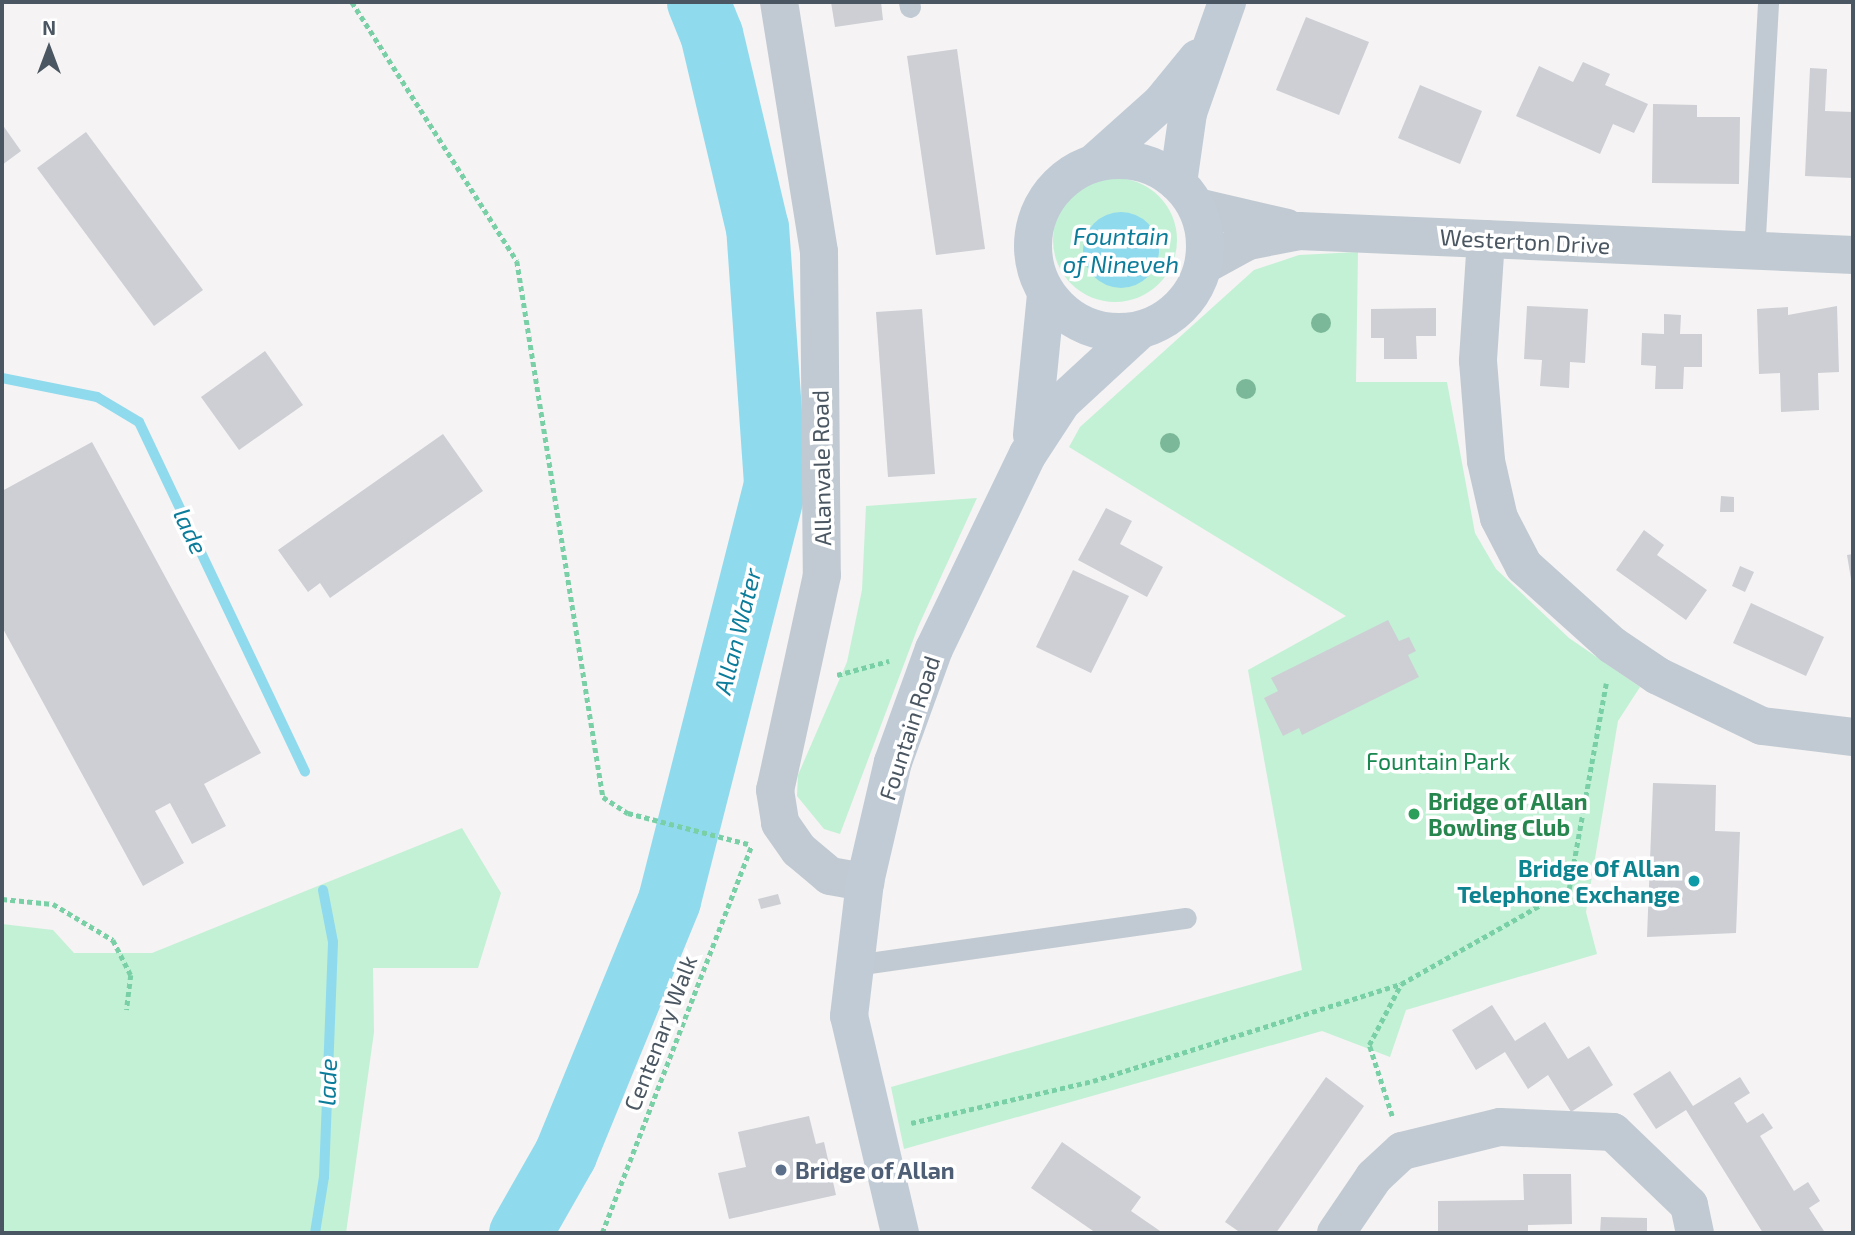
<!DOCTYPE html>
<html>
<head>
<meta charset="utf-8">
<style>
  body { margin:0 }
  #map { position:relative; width:1855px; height:1235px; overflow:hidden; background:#f5f3f3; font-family:"Exo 2",sans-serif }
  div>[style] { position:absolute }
  .green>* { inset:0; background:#c3f1d5 }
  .round { border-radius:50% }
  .water>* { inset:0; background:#90daee }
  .stream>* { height:10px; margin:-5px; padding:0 5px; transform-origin:5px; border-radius:5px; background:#90daee }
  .river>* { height:63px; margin:-31.5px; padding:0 31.5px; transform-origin:31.5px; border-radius:31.5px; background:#90daee }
  .building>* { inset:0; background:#cdcfd5 }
  .path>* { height:4.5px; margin-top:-2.25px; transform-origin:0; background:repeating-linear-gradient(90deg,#7ad0a6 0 5px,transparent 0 8.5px) }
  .service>* { height:21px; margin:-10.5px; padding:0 10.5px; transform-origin:10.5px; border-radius:10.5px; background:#c1cad2 }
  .minor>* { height:38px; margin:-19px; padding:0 19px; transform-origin:19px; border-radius:19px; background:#c1cad2 }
  .secondary>* { height:38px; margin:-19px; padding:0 19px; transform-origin:19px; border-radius:19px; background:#c1cbd6 }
  .secondary>.ring { margin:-19px; padding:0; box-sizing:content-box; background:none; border:38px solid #c1cbd6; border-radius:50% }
  .trees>* { width:20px; height:20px; margin:-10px; border-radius:50%; background:#7bb799 }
  .dots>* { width:19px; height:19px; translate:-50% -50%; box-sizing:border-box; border:4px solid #fff; border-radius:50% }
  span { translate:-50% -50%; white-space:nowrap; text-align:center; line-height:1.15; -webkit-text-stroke:7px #fff; paint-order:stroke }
  .street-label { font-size:23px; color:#4a5661 }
  .park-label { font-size:23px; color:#17864f }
  .leisure-label { font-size:23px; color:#27864d; font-weight:700 }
  .left { translate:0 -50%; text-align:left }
  .culture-label { font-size:23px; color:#0d838f; font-weight:700 }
  .right { translate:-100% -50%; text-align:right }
  .service-label { font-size:23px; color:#4e5e75; font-weight:700 }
  .water-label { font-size:24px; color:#0c7c9b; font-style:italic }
  .frame { position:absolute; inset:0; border:4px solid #4a5661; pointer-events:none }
  .north { position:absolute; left:14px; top:14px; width:70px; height:70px; -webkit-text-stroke:5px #fff; paint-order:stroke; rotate:0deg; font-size:19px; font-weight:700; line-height:28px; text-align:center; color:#4a5661 }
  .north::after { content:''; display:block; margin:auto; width:24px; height:32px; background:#4a5661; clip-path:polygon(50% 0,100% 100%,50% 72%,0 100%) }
</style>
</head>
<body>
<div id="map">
  <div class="green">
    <i class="round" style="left:1053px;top:178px;width:124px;height:124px"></i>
    <i style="clip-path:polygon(1358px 252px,1356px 382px,1447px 382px,1475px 533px,1496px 569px,1569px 638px,1640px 687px,1618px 721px,1586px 912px,1597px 954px,1406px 1010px,1390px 1057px,1322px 1031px,904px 1149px,891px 1087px,1302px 970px,1248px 670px,1346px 616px,1069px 447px,1080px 427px,1254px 270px,1299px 255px)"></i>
    <i style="clip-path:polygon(977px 498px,918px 627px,840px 834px,824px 829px,797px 796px,798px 775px,847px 662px,862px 590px,866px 506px)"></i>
    <i style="clip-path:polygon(462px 828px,501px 893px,478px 968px,373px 968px,374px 1032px,346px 1233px,2px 1233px,2px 924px,53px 930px,74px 953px,152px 953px)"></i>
  </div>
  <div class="water">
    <i class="round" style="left:1083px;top:212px;width:76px;height:76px"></i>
    <i style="clip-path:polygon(565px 1154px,544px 1233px,514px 1233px)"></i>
  </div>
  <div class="stream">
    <i style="left:2px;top:378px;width:97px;rotate:11.3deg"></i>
    <i style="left:97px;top:397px;width:49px;rotate:30.8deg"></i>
    <i style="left:139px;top:422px;width:387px;rotate:64.6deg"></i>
    <i style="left:315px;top:1233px;width:57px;rotate:-80.9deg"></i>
    <i style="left:324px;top:1177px;width:235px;rotate:-87.8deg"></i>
    <i style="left:333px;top:942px;width:53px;rotate:-100.9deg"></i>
  </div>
  <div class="river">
    <i style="left:520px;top:1233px;width:91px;rotate:-60.3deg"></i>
    <i style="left:565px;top:1154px;width:274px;rotate:-67.7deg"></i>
    <i style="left:669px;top:900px;width:430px;rotate:-75.7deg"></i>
    <i style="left:775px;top:483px;width:256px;rotate:-94deg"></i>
    <i style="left:757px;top:228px;width:199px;rotate:-103.3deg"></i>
    <i style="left:711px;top:34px;width:35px;rotate:-112deg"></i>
  </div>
  <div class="building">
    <i style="clip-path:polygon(831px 2px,881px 2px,883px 20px,835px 27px)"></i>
    <i style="clip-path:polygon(1306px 17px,1369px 42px,1339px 115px,1276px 90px)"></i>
    <i style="clip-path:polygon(957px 49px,985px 249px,936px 255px,907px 56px)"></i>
    <i style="clip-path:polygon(1583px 62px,1610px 74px,1605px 85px,1648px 104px,1634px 133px,1613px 124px,1600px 154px,1516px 116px,1539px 66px,1573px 82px)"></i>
    <i style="clip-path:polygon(1810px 68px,1827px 69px,1825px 111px,1853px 112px,1853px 178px,1805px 176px)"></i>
    <i style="clip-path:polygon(1420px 85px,1482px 111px,1460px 164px,1398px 138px)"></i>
    <i style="clip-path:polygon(1653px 104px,1697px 105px,1697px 117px,1740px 117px,1739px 184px,1652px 183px)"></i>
    <i style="clip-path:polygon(2px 124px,21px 151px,2px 165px)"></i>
    <i style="clip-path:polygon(86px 132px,203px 290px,154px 326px,37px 168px)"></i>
    <i style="clip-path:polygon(1527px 306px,1588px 309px,1585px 363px,1570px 362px,1569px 388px,1540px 386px,1542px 360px,1524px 359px)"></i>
    <i style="clip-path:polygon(1837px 306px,1839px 372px,1818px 373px,1819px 410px,1781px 412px,1780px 373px,1759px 374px,1757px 309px,1788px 307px,1788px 315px)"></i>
    <i style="clip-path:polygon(1436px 308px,1436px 336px,1416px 336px,1417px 359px,1384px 359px,1384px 338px,1371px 338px,1371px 309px)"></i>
    <i style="clip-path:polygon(922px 309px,935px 474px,888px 477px,876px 312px)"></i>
    <i style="clip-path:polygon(1664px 314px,1681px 315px,1680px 334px,1702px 334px,1702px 367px,1684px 367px,1683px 389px,1655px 389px,1656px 366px,1641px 365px,1642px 333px,1664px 334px)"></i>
    <i style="clip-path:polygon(265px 351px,303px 405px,239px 450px,201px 397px)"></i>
    <i style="clip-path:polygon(443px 434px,483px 491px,330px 598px,320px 583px,308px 592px,278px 550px)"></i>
    <i style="clip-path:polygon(92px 442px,261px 753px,204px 784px,226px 826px,192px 844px,170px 803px,155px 811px,184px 863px,143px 886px,2px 627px,2px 491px)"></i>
    <i style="clip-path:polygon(1721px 496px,1734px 497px,1734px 512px,1720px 512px)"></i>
    <i style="clip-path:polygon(1106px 508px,1132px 521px,1120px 544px,1163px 567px,1147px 597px,1078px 560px)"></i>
    <i style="clip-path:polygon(1644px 530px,1664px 545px,1657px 555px,1707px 590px,1686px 620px,1616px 570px)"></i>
    <i style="clip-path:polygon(1853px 554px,1853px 585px,1852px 585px,1847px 555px)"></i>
    <i style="clip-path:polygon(1740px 566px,1754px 572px,1745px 592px,1732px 586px)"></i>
    <i style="clip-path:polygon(1073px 570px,1129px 596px,1091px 673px,1036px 647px)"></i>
    <i style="clip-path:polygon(1751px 603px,1824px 637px,1806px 676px,1733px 643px)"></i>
    <i style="clip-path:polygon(1388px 620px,1399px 641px,1409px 637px,1416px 651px,1408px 655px,1419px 677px,1302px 735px,1299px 728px,1283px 736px,1264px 698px,1278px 691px,1271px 678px)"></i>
    <i style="clip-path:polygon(1653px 783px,1716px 785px,1715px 831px,1740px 832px,1736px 933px,1647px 937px)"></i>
    <i style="clip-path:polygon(778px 894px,781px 904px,761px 909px,758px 899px)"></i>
    <i style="clip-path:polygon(1492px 1005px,1515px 1041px,1545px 1022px,1568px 1059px,1589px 1046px,1613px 1085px,1571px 1112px,1548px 1075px,1528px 1089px,1505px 1052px,1476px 1070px,1452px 1030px)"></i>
    <i style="clip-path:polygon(1670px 1071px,1693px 1106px,1740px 1077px,1750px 1093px,1734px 1103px,1747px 1123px,1763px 1113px,1773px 1128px,1760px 1136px,1794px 1191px,1808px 1182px,1820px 1201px,1809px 1208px,1824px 1231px,1763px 1233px,1686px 1110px,1656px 1129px,1633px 1094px)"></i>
    <i style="clip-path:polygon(1326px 1077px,1364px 1106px,1276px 1233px,1241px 1233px,1225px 1222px)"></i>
    <i style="clip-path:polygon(809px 1116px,816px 1144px,824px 1142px,836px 1195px,729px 1219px,718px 1173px,746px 1167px,738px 1132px)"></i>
    <i style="clip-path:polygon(1062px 1142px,1141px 1197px,1131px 1211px,1163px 1233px,1096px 1233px,1031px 1188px)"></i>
    <i style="clip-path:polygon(1523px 1174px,1571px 1174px,1572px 1224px,1528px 1225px,1528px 1233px,1438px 1233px,1438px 1201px,1524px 1200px)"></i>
    <i style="clip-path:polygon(1601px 1217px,1647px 1218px,1647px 1233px,1600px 1233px)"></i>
  </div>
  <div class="path">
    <i style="left:352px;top:2px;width:307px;rotate:57.5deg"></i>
    <i style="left:517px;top:261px;width:543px;rotate:80.88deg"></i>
    <i style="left:603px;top:797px;width:30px;rotate:33deg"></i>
    <i style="left:628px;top:813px;width:124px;rotate:14.5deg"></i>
    <i style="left:837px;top:675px;width:54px;rotate:-15.1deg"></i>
    <i style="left:2px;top:899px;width:51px;rotate:5.6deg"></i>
    <i style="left:53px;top:904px;width:70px;rotate:31deg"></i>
    <i style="left:113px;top:940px;width:39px;rotate:63deg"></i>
    <i style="left:131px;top:975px;width:35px;rotate:97deg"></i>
    <i style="left:1392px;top:1116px;width:75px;rotate:-107.9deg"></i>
    <i style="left:1369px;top:1045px;width:69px;rotate:-62.3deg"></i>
    <i style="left:911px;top:1123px;width:187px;rotate:-13deg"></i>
    <i style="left:1093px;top:1081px;width:323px;rotate:-17.5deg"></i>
    <i style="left:1401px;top:984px;width:193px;rotate:-29.5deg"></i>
    <i style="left:1569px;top:889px;width:209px;rotate:-79.8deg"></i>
    <i style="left:602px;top:1233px;width:415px;rotate:-68.9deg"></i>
  </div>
  <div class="service">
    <i style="left:909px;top:2px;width:5px;rotate:79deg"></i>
    <i style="left:1754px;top:254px;width:252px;rotate:-86.8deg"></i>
    <i style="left:855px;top:965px;width:334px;rotate:-8.1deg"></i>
  </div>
  <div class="minor">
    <i style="left:779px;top:2px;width:253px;rotate:80.9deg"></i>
    <i style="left:819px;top:252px;width:323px;rotate:89.5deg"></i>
    <i style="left:822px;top:575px;width:220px;rotate:102.3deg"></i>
    <i style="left:775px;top:790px;width:33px;rotate:81deg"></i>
    <i style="left:780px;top:823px;width:33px;rotate:55deg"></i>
    <i style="left:799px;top:850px;width:40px;rotate:40deg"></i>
    <i style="left:830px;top:876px;width:36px;rotate:10deg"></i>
    <i style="left:1197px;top:207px;width:92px;rotate:13.1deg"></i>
    <i style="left:1486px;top:239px;width:122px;rotate:93.8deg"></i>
    <i style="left:1478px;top:361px;width:100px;rotate:85.4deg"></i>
    <i style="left:1486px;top:461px;width:58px;rotate:77.2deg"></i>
    <i style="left:1499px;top:518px;width:54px;rotate:62.5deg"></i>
    <i style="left:1524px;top:566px;width:118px;rotate:41.9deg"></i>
    <i style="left:1612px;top:645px;width:55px;rotate:34deg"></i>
    <i style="left:1658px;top:676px;width:115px;rotate:25.7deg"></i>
    <i style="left:1762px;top:726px;width:92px;rotate:6.9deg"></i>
    <i style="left:1204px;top:265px;width:50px;rotate:-28.6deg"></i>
    <i style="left:1248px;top:241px;width:52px;rotate:-11.1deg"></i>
    <i style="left:1299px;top:231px;width:555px;rotate:2.48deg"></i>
    <i style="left:1336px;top:1233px;width:68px;rotate:-55.8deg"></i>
    <i style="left:1374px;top:1177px;width:38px;rotate:-43deg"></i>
    <i style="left:1402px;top:1151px;width:101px;rotate:-13.8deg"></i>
    <i style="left:1500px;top:1127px;width:113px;rotate:2.5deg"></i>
    <i style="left:1613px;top:1132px;width:105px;rotate:43.8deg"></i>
    <i style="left:1689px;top:1205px;width:29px;rotate:78deg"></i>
  </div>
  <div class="secondary">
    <i class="ring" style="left:1033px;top:160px;width:134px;height:134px"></i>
    <i style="left:1094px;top:163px;width:90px;rotate:-41.8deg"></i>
    <i style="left:1161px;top:103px;width:58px;rotate:-50.6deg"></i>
    <i style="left:1178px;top:183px;width:71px;rotate:-81.9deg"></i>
    <i style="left:1188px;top:113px;width:118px;rotate:-70.6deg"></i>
    <i style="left:1032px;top:435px;width:142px;rotate:-84.3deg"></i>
    <i style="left:900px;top:1233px;width:223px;rotate:-103.2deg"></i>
    <i style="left:849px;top:1016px;width:135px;rotate:-83.2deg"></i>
    <i style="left:865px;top:882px;width:123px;rotate:-76.9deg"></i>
    <i style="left:893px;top:762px;width:120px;rotate:-70.1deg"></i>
    <i style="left:934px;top:649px;width:216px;rotate:-64.3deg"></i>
    <i style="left:1028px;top:454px;width:62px;rotate:-56.8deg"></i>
    <i style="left:1062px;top:402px;width:105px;rotate:-42.7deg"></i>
  </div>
  <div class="trees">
    <i style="left:1321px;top:323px"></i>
    <i style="left:1246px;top:389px"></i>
    <i style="left:1170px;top:443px"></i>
  </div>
  <div class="dots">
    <i style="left:1414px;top:814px;background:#2e9e5b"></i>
    <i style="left:1694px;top:881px;background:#0f9aa8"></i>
    <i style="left:781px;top:1170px;background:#5c6f8a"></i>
  </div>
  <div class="street-label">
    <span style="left:1525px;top:241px;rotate:3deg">Westerton Drive</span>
    <span style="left:821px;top:468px;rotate:-91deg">Allanvale Road</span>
    <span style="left:909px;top:728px;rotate:-72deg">Fountain Road</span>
    <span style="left:660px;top:1033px;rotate:-69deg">Centenary Walk</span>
  </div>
  <div class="park-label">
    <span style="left:1438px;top:761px">Fountain Park</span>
  </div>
  <div class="leisure-label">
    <span class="left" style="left:1428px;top:814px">Bridge of Allan<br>Bowling Club</span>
  </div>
  <div class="culture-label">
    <span class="right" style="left:1680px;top:881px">Bridge Of Allan<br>Telephone Exchange</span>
  </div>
  <div class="service-label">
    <span class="left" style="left:795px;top:1170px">Bridge of Allan</span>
  </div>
  <div class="water-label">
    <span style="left:1121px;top:250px">Fountain<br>of Nineveh</span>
    <span style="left:191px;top:531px;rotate:65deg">lade</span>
    <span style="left:737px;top:631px;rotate:-76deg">Allan Water</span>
    <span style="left:327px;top:1082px;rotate:-88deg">lade</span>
  </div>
  <div class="frame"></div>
  <div class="north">N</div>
</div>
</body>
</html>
